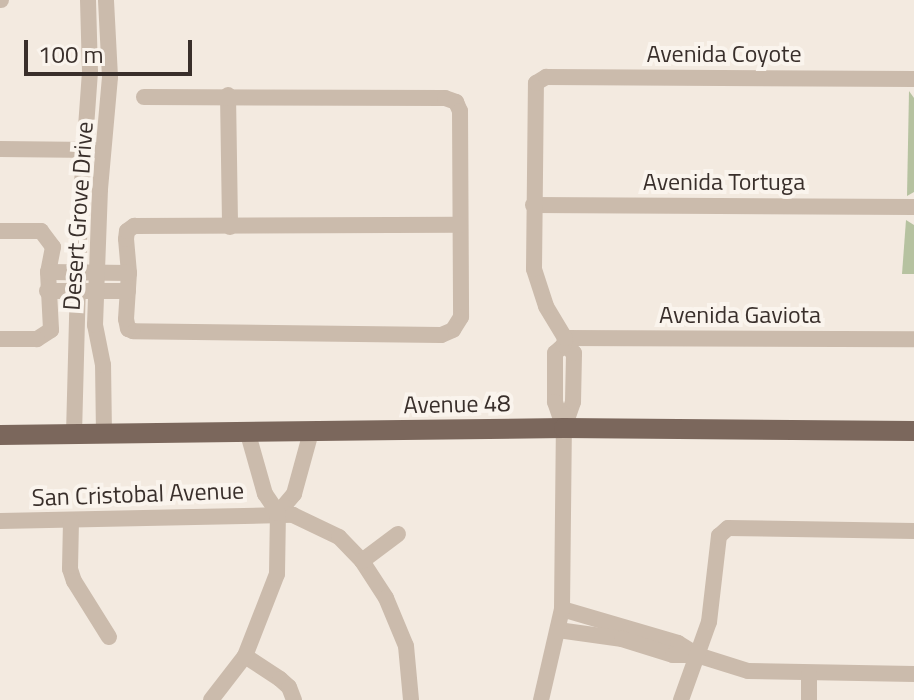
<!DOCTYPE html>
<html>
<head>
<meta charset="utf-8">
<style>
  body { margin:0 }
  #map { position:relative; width:914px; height:700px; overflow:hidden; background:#f3eae0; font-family:"Titillium Web",sans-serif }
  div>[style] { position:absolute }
  .green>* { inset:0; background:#b6c2a0 }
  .minor>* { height:16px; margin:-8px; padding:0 8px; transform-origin:8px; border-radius:8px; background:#cbbbac }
  .major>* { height:20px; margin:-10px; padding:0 10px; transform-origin:10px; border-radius:10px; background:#7b675c }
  span { translate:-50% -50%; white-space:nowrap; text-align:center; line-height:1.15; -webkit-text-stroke:8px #faf4ed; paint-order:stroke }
  .street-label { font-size:24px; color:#392f2b }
  .scale { position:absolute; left:24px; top:40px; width:168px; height:36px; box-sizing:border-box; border:4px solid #392f2b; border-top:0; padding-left:10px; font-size:24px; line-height:28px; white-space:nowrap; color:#392f2b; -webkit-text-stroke:6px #faf4ed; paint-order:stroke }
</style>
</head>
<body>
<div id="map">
  <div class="green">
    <i style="clip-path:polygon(909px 91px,914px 98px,914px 192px,907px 196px)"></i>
    <i style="clip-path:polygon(906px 220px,914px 225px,914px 274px,902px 274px)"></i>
  </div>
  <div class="minor">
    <i style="left:0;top:0;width:1px"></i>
    <i style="left:228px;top:95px;width:132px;rotate:89.1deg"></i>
    <i style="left:144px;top:97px;width:301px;rotate:0.2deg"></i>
    <i style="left:445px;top:98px;width:12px;rotate:20deg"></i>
    <i style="left:456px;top:102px;width:10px;rotate:66deg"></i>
    <i style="left:460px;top:111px;width:206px;rotate:89.7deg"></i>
    <i style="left:461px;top:317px;width:15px;rotate:122deg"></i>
    <i style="left:453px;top:330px;width:13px;rotate:157deg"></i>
    <i style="left:441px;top:335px;width:308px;rotate:-179.3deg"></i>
    <i style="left:133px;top:331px;width:5px;rotate:-158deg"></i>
    <i style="left:128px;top:329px;width:10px;rotate:-101deg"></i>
    <i style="left:126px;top:319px;width:46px;rotate:-86.3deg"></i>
    <i style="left:129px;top:273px;width:34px;rotate:-95deg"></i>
    <i style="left:126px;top:239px;width:8px;rotate:-83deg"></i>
    <i style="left:127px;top:231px;width:9px;rotate:-36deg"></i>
    <i style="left:134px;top:226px;width:326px;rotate:-0.2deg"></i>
    <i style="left:0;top:149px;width:94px;rotate:0.6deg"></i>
    <i style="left:533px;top:205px;width:381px;rotate:0.3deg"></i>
    <i style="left:0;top:231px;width:41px"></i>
    <i style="left:41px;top:231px;width:20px;rotate:53deg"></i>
    <i style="left:53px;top:247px;width:25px;rotate:101deg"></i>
    <i style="left:48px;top:272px;width:58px;rotate:87deg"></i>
    <i style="left:51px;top:330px;width:17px;rotate:147deg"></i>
    <i style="left:37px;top:339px;width:37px;rotate:180deg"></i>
    <i style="left:48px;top:272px;width:81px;rotate:0.7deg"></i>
    <i style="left:47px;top:291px;width:81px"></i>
    <i style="left:565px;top:338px;width:349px;rotate:0.2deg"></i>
    <i style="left:564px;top:345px;width:12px;rotate:138deg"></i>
    <i style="left:555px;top:353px;width:49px;rotate:90deg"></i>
    <i style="left:555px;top:402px;width:28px;rotate:71deg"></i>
    <i style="left:74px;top:434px;width:223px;rotate:-88.5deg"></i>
    <i style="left:80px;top:211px;width:139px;rotate:-85.9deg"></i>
    <i style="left:90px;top:72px;width:72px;rotate:-91.6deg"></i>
    <i style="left:104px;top:434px;width:69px;rotate:-90.8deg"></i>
    <i style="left:103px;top:365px;width:41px;rotate:-101.3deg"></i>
    <i style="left:95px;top:325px;width:136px;rotate:-87.9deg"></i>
    <i style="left:100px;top:189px;width:112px;rotate:-84.9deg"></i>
    <i style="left:110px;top:77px;width:77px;rotate:-93deg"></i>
    <i style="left:278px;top:513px;width:25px;rotate:-50deg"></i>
    <i style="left:294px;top:494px;width:64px;rotate:-74.7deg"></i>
    <i style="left:0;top:521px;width:293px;rotate:-1.2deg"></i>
    <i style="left:293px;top:515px;width:51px;rotate:25.6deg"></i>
    <i style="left:339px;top:537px;width:33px;rotate:46deg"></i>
    <i style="left:362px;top:561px;width:44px;rotate:57deg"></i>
    <i style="left:386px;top:598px;width:52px;rotate:67.4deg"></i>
    <i style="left:406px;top:646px;width:54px;rotate:84.7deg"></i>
    <i style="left:71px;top:521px;width:48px;rotate:91.2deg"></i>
    <i style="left:70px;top:569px;width:13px;rotate:72deg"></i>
    <i style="left:74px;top:581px;width:66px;rotate:58deg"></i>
    <i style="left:362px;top:561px;width:45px;rotate:-36.9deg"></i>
    <i style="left:562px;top:609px;width:121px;rotate:16.3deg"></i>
    <i style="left:678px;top:643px;width:22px;rotate:32deg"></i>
    <i style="left:697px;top:655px;width:53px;rotate:17.4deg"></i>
    <i style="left:748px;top:671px;width:166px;rotate:1deg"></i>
    <i style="left:558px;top:630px;width:65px;rotate:8deg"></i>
    <i style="left:622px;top:639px;width:53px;rotate:17.4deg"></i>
    <i style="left:673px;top:655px;width:23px"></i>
    <i style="left:245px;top:656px;width:42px;rotate:33.3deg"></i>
    <i style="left:280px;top:679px;width:12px;rotate:42deg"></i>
    <i style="left:289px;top:687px;width:14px;rotate:69deg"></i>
    <i style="left:809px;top:674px;width:26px;rotate:90deg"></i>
    <i style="left:211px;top:700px;width:56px;rotate:-52.3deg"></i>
    <i style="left:245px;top:656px;width:88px;rotate:-68.7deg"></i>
    <i style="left:277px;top:574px;width:61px;rotate:-89.1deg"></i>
    <i style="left:278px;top:513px;width:23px;rotate:-124deg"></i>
    <i style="left:265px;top:494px;width:62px;rotate:-105.8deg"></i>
    <i style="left:541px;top:700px;width:93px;rotate:-77deg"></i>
    <i style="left:562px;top:609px;width:181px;rotate:-89.4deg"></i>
    <i style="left:564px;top:428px;width:28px;rotate:-71deg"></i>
    <i style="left:573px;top:402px;width:49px;rotate:-88.8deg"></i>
    <i style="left:574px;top:353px;width:13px;rotate:-141deg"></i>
    <i style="left:564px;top:345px;width:7px;rotate:-82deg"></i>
    <i style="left:565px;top:338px;width:37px;rotate:-121deg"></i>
    <i style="left:546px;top:306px;width:39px;rotate:-108deg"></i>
    <i style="left:534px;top:269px;width:186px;rotate:-89.4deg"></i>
    <i style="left:536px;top:83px;width:12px;rotate:-31deg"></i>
    <i style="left:546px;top:77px;width:368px;rotate:0.3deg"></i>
    <i style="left:681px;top:700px;width:83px;rotate:-70.3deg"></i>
    <i style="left:709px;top:622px;width:87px;rotate:-83.4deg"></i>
    <i style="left:719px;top:536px;width:12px;rotate:-42deg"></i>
    <i style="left:728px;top:528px;width:186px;rotate:0.9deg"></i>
  </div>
  <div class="major">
    <i style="left:0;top:435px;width:564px;rotate:-0.71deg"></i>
    <i style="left:564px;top:428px;width:350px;rotate:0.5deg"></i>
  </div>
  <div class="street-label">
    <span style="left:724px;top:54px">Avenida Coyote</span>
    <span style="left:724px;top:182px">Avenida Tortuga</span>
    <span style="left:78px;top:216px;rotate:-86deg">Desert Grove Drive</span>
    <span style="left:740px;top:315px">Avenida Gaviota</span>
    <span style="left:457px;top:404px;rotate:-1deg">Avenue 48</span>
    <span style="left:138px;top:494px;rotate:-2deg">San Cristobal Avenue</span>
  </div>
  <div class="scale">100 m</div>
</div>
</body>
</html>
